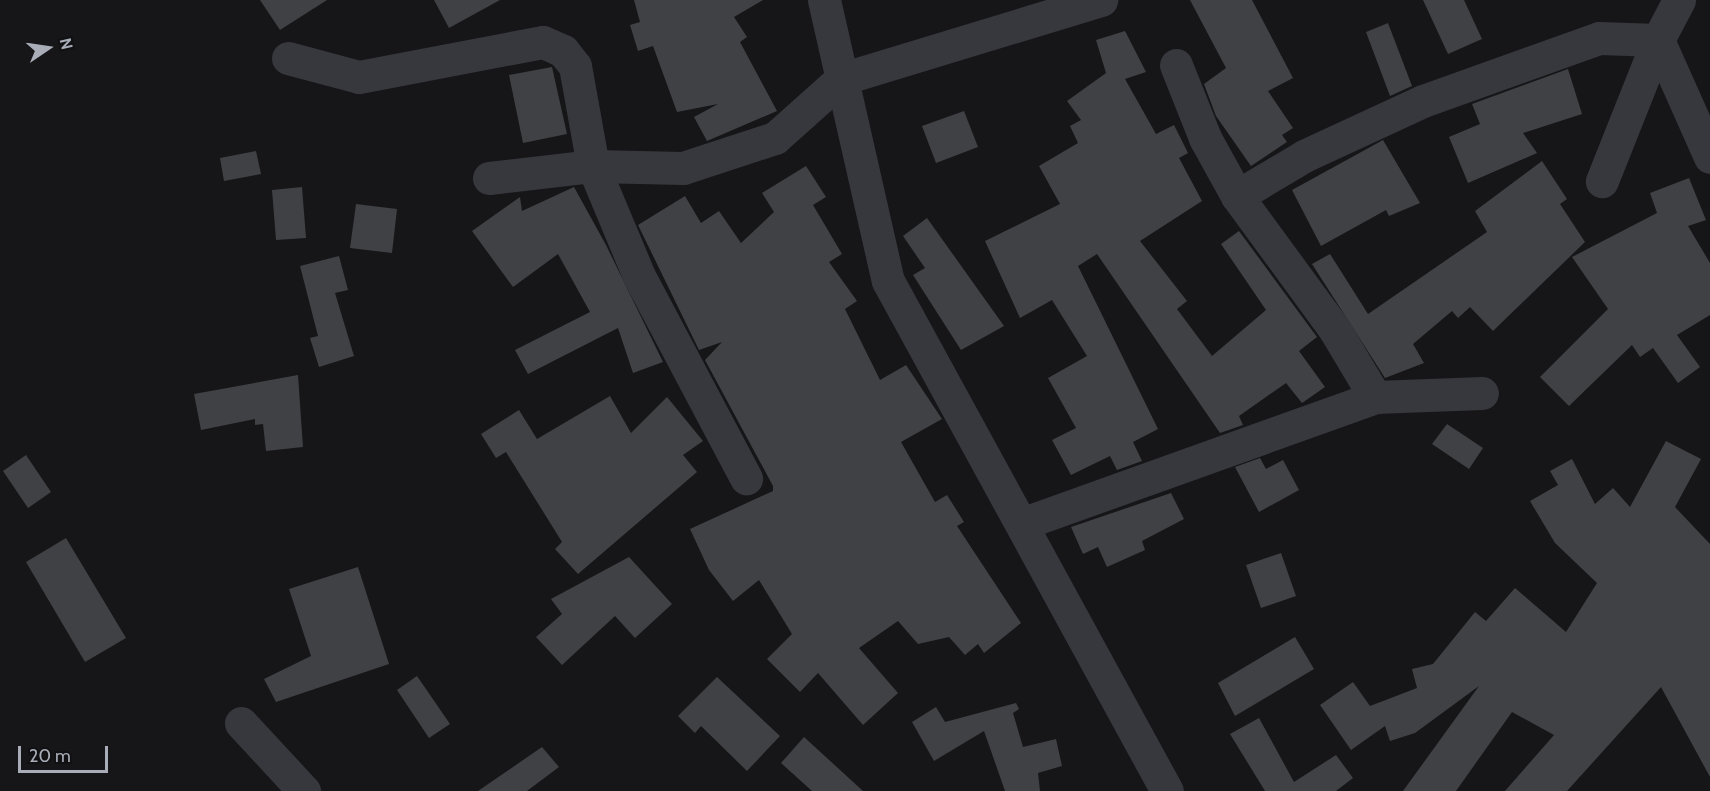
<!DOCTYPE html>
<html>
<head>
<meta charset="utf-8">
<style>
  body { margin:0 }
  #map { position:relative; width:1710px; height:791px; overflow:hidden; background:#161618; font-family:Cabin,sans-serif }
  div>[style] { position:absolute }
  .building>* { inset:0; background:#404145 }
  .minor>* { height:33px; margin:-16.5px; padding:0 16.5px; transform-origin:16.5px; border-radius:16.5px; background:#37383d }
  span { translate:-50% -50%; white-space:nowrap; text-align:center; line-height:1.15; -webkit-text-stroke:4.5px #111113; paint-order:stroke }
  .north { position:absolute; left:18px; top:18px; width:60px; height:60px; -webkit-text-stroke:4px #111113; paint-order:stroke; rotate:77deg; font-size:16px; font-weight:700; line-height:24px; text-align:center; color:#a8adb8 }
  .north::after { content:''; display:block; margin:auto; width:21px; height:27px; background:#a8adb8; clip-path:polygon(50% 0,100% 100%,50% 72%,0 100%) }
  .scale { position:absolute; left:18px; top:746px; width:90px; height:27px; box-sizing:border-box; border:3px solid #a8adb8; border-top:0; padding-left:8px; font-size:18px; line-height:21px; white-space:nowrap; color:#a8adb8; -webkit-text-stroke:4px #111113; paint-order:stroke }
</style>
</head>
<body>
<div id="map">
  <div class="building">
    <i style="clip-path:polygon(260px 0,327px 0,280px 30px)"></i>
    <i style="clip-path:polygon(434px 0,500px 0,449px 28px)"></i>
    <i style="clip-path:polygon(634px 0,763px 0,734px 17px,747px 37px,740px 42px,777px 111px,707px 141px,694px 117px,718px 104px,677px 112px,653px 46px,638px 51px,630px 25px,640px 22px)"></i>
    <i style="clip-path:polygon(1190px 0,1252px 0,1293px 78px,1268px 91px,1293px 128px,1282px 135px,1287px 142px,1251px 166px,1216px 116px,1204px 84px,1226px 68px)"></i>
    <i style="clip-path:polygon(1423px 0,1464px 0,1482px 39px,1448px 54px)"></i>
    <i style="clip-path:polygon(1388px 23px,1412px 86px,1390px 96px,1366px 32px)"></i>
    <i style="clip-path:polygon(1125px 31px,1146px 72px,1125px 79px,1156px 134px,1174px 125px,1188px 153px,1179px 158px,1202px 201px,1140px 241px,1187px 301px,1177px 309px,1212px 356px,1266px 310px,1221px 244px,1239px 231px,1317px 337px,1299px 351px,1325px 387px,1302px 403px,1286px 383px,1239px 416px,1243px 425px,1220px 433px,1097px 254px,1078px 266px,1158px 429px,1133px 442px,1142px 461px,1117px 470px,1110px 456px,1071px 475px,1052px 440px,1076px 428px,1048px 378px,1087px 356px,1052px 300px,1020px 318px,985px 241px,1060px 204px,1039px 166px,1078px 143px,1070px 126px,1081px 120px,1067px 101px,1106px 73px,1096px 40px)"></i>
    <i style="clip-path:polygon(552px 67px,567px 134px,523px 143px,509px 75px)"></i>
    <i style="clip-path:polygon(1568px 69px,1582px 114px,1523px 133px,1537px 153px,1468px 183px,1449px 137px,1480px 124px,1472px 104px)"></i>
    <i style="clip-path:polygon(964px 111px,978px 147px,936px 163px,922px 126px)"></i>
    <i style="clip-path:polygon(1383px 140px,1420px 203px,1389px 216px,1386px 210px,1321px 246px,1292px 190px)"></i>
    <i style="clip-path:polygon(256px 151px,261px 174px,224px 181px,220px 158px)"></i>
    <i style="clip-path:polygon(1542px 161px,1567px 199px,1560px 204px,1585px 242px,1493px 331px,1470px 307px,1458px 318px,1452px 311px,1413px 344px,1424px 363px,1385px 378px,1312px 264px,1330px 254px,1368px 314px,1487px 232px,1475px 211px)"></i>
    <i style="clip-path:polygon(806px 166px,826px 197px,813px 205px,842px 254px,829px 262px,857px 301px,845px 309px,880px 380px,906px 365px,942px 419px,901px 442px,935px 502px,947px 495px,964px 522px,957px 526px,1021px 623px,984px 653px,978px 644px,965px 655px,949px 637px,918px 644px,898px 621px,859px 648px,898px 693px,863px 725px,818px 673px,800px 692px,767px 659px,792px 634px,759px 580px,733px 601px,709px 570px,690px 529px,773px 491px,773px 486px,705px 360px,722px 342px,699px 350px,638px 225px,685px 196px,701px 223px,719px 211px,741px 243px,774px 212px,762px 193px)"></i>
    <i style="clip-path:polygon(1689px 178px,1706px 220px,1688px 226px,1710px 263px,1710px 315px,1677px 335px,1700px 367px,1678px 383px,1653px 348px,1640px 357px,1632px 345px,1569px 406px,1540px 377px,1608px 309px,1572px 257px,1657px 213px,1650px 193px)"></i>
    <i style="clip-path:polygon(302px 187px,306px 238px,276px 240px,272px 190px)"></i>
    <i style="clip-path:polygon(574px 187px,606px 245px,663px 362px,633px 373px,618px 328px,528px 374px,515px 350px,590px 312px,558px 254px,513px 287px,472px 231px,520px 197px,522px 211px)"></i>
    <i style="clip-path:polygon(356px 204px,397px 209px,392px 253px,350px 248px)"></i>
    <i style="clip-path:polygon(927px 218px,1004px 326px,961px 350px,913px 275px,925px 268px,903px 236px)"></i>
    <i style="clip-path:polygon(339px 256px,348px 290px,335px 293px,354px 356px,319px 367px,310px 338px,318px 336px,300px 266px)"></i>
    <i style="clip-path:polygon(298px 375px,303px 447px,266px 451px,263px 424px,255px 425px,255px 419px,201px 430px,194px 394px)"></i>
    <i style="clip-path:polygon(610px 396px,631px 433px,667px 397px,703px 441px,683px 455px,697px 472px,578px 574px,555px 549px,562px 542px,506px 452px,496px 458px,481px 434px,519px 410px,537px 439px)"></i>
    <i style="clip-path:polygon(1447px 424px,1483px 448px,1469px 469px,1432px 444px)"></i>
    <i style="clip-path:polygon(1666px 441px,1701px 459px,1675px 507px,1710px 544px,1710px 777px,1661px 687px,1567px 791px,1505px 791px,1554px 735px,1512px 712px,1456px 791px,1403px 791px,1479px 686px,1415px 733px,1390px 741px,1385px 726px,1351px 750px,1320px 705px,1353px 682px,1370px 706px,1417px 688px,1412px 669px,1433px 664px,1475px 612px,1486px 621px,1515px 588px,1566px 632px,1597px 583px,1555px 543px,1530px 501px,1558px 485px,1550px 471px,1572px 459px,1595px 504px,1613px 488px,1630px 507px)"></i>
    <i style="clip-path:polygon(26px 455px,51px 492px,28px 508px,3px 471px)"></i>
    <i style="clip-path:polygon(1260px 458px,1266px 469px,1283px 460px,1299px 490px,1259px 512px,1235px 467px)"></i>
    <i style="clip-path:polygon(1171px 493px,1184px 519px,1142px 541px,1145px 550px,1107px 567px,1098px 547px,1083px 554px,1071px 527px)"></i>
    <i style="clip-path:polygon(66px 538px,126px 638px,85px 662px,26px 562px)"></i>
    <i style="clip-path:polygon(1281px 553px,1296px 596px,1261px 608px,1246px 565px)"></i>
    <i style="clip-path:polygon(629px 557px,672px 604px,635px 638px,615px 616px,562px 665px,536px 637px,562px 614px,551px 599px)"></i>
    <i style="clip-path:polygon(358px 567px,389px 664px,276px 702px,264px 679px,311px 656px,289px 589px)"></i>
    <i style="clip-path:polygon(1295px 637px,1314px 669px,1235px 716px,1218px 683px)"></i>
    <i style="clip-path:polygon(417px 676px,450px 724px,429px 738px,397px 690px)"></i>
    <i style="clip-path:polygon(717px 677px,780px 736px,747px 771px,701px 726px,695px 733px,678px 716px)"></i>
    <i style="clip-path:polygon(1016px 703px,1019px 709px,1013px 713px,1023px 747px,1056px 739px,1062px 766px,1038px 773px,1040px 791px,1005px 791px,984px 731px,934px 761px,912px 722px,936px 707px,945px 722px)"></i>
    <i style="clip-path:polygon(1259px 718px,1294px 782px,1336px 755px,1353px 778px,1336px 791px,1265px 791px,1230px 734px)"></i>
    <i style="clip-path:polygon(804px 737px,863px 791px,812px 791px,781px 763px)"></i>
    <i style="clip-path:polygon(542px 747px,559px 767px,527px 791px,478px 791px)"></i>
  </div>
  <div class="minor">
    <i style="left:824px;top:0;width:288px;rotate:77.2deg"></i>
    <i style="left:888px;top:281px;width:581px;rotate:61.32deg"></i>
    <i style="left:1679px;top:0;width:45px;rotate:117.7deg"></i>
    <i style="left:1658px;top:40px;width:128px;rotate:66deg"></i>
    <i style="left:288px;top:58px;width:73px;rotate:15deg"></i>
    <i style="left:359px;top:77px;width:187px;rotate:-10.8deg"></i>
    <i style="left:543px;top:42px;width:22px;rotate:24deg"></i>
    <i style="left:563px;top:51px;width:19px;rotate:51deg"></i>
    <i style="left:575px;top:66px;width:102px;rotate:79.8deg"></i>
    <i style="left:593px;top:166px;width:119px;rotate:67.3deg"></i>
    <i style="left:639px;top:276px;width:229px;rotate:62.1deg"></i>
    <i style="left:1176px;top:65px;width:79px;rotate:68.3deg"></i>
    <i style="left:1205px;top:138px;width:66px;rotate:61.1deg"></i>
    <i style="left:1237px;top:196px;width:166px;rotate:53.8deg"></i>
    <i style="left:1335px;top:330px;width:78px;rotate:59.2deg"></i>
    <i style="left:489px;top:178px;width:105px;rotate:-6.6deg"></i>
    <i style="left:593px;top:166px;width:90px;rotate:1.3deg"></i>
    <i style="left:683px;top:168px;width:97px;rotate:-18.1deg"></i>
    <i style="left:775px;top:138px;width:89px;rotate:-41.8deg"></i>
    <i style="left:841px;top:79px;width:272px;rotate:-16.9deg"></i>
    <i style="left:1237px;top:196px;width:78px;rotate:-30.8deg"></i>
    <i style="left:1304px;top:156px;width:131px;rotate:-24.8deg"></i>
    <i style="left:1423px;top:101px;width:187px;rotate:-19.7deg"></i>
    <i style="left:1599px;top:38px;width:59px;rotate:1.9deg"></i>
    <i style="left:1658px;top:40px;width:152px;rotate:111.7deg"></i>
    <i style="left:1024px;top:523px;width:373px;rotate:-19.7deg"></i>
    <i style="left:1375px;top:397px;width:107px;rotate:-2.1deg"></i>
    <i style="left:241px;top:723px;width:93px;rotate:47.2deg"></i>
  </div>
  <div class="north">N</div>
  <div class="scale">20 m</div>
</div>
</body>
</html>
